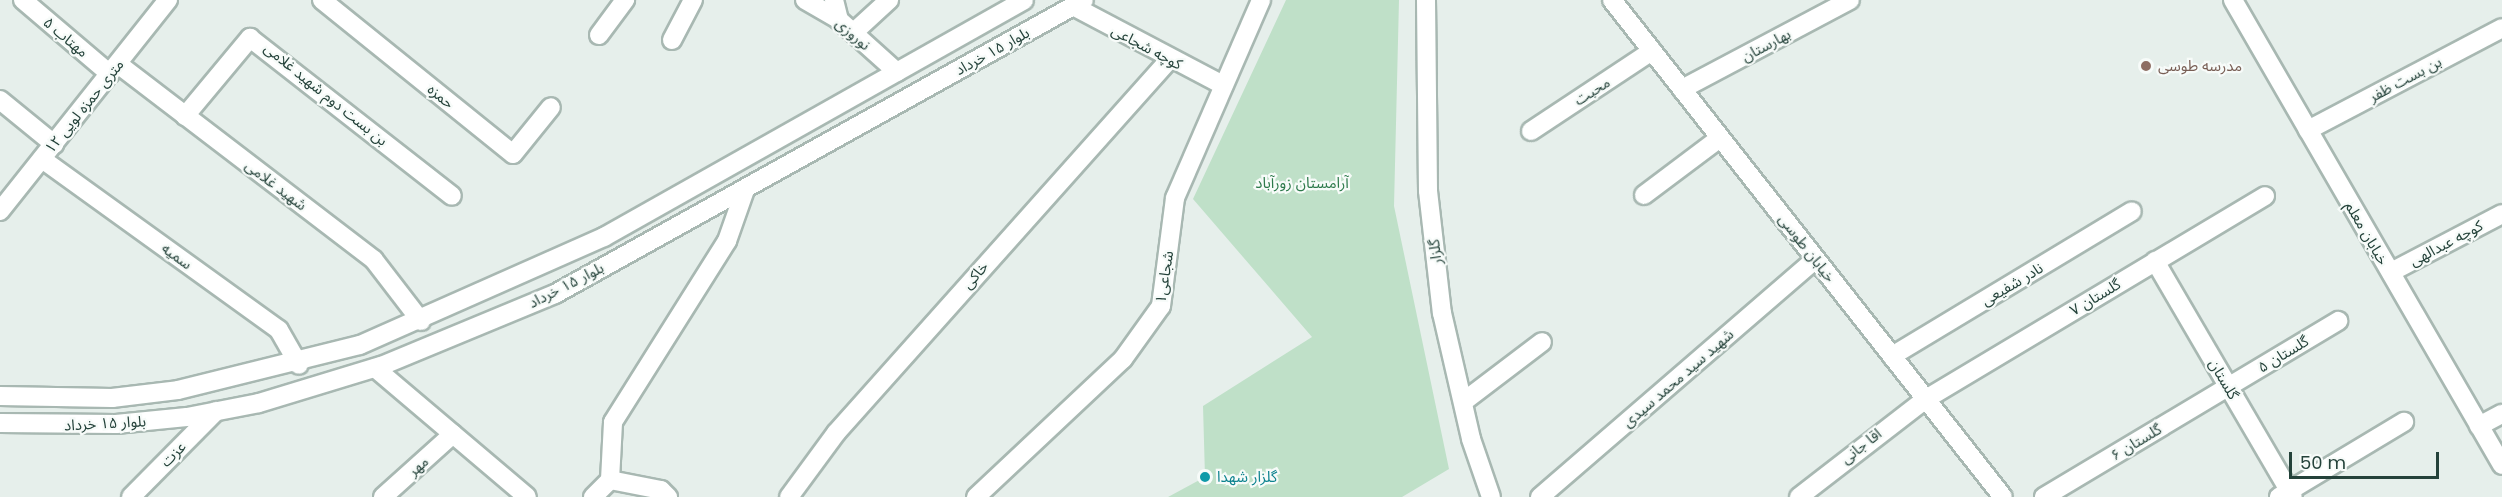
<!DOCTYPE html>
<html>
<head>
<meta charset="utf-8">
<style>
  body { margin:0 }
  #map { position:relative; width:2502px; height:497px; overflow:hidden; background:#e6efeb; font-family:Poppins,"Noto Sans Arabic",sans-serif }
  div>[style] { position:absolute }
  .green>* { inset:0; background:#bfe0c8 }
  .roads { filter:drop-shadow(2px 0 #a8b8b2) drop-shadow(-2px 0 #a8b8b2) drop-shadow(0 2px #a8b8b2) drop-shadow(0 -2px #a8b8b2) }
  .minor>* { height:18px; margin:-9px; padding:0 9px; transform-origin:9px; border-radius:9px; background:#fff }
  .tertiary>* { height:18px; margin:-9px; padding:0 9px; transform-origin:9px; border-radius:9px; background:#fff }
  .secondary>* { height:18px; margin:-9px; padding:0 9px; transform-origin:9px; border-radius:9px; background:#fff }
  .dots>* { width:16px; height:16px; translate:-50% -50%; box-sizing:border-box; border:3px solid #f7fbf9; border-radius:50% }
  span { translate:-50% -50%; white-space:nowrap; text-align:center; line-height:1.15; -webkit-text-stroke:4.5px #f7fbf9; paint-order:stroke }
  .street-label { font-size:15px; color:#24423a }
  .education-label { font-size:15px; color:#785e54 }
  .left { translate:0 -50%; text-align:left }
  .park-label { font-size:15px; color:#2d7a4b }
  .culture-label { font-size:15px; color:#0d838f }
  .scale { position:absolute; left:2289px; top:452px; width:150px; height:27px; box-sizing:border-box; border:3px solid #24423a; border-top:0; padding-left:8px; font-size:18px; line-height:21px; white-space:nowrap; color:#24423a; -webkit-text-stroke:4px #f7fbf9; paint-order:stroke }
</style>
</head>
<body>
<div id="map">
  <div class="green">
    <i style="clip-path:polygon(1286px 0,1399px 0,1394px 206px,1449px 469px,1402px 497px,1168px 497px,1205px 477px,1203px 406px,1312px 337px,1193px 199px)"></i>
  </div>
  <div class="roads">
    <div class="minor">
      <i style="left:23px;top:0;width:114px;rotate:40.4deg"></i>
      <i style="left:322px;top:0;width:245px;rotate:38.9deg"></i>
      <i style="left:513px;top:154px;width:60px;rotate:-51deg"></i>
      <i style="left:834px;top:0;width:21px;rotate:76deg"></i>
      <i style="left:1426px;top:0;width:191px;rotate:89.4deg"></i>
      <i style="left:1428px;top:191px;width:123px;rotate:83.5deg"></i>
      <i style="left:1442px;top:313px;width:129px;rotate:77deg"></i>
      <i style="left:1471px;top:439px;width:61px;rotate:71deg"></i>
      <i style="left:1073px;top:6px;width:170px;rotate:27.8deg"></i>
      <i style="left:853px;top:33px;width:49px;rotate:-42.5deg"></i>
      <i style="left:599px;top:35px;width:44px;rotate:-53.4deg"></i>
      <i style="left:672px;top:40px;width:45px;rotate:-62.3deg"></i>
      <i style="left:118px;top:64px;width:322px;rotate:37.4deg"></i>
      <i style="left:374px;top:260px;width:77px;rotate:52.4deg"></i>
      <i style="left:1682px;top:89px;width:190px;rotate:-27.9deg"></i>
      <i style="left:0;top:100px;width:70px;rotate:39.2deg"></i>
      <i style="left:185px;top:116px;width:102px;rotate:-50.2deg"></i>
      <i style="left:250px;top:38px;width:256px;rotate:38deg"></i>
      <i style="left:2308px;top:130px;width:219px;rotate:-27.7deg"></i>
      <i style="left:1531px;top:131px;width:145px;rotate:-33.5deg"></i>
      <i style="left:42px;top:159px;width:292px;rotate:35.8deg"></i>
      <i style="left:279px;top:330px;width:40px;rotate:60.3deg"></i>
      <i style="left:1644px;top:195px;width:95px;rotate:-36.9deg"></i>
      <i style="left:0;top:211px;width:270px;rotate:-51.5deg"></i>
      <i style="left:2155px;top:261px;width:273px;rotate:59.7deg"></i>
      <i style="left:2391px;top:272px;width:125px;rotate:-27.6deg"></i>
      <i style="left:1892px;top:356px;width:280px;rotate:-31.1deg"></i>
      <i style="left:375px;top:368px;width:199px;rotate:40.3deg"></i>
      <i style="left:1463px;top:402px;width:99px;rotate:-37.2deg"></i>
      <i style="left:2479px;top:426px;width:26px;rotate:-28deg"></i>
      <i style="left:610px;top:480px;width:58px;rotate:-87deg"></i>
      <i style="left:613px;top:422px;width:214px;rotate:-57.8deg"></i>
      <i style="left:727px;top:241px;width:54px;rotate:-70.6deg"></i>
      <i style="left:610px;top:480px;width:52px;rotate:11.1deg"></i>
      <i style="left:661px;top:490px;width:10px;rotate:45deg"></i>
      <i style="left:131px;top:497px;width:121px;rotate:-45.3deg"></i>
      <i style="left:383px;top:497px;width:94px;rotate:-42deg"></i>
      <i style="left:593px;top:497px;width:24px;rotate:-45deg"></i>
      <i style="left:789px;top:497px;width:79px;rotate:-53.7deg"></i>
      <i style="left:836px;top:433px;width:500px;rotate:-48.24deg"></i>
      <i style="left:976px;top:497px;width:202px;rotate:-43.2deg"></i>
      <i style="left:1123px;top:359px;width:65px;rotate:-54.4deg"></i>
      <i style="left:1161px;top:306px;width:109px;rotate:-82.6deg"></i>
      <i style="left:1175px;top:198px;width:216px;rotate:-66.5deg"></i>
      <i style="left:1540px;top:497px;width:364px;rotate:-40.8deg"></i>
      <i style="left:1799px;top:497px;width:160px;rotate:-37.7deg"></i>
      <i style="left:1926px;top:399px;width:395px;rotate:-30.9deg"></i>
      <i style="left:2044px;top:497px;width:343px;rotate:-30.9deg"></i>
      <i style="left:2279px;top:497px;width:146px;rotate:-31deg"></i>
    </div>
    <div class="tertiary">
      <i style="left:805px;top:0;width:39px;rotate:30deg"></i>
      <i style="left:839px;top:20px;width:78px;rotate:41.9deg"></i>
      <i style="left:1612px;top:0;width:632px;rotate:51.81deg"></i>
      <i style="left:2233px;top:0;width:537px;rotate:59.95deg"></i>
    </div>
    <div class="secondary">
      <i style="left:0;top:396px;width:112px;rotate:1deg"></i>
      <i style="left:112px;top:398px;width:66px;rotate:-6.9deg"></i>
      <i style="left:178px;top:390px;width:187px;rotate:-13.9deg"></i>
      <i style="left:360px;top:345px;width:267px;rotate:-23.9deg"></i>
      <i style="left:604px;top:237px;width:482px;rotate:-29.4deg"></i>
      <i style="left:0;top:423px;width:116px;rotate:0.5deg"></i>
      <i style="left:116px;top:424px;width:71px;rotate:-5.6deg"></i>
      <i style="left:187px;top:417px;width:73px;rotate:-11deg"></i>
      <i style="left:259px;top:403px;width:127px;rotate:-16.9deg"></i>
      <i style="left:381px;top:366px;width:188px;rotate:-22.5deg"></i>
      <i style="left:555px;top:294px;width:605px;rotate:-29.06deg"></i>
    </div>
  </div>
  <div class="dots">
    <i style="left:2146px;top:66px;background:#8d6e63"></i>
    <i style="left:1205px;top:477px;background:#0f9aa8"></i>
  </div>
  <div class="street-label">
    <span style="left:853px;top:34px;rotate:40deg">نوروزی</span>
    <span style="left:66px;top:37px;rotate:40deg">مهتاب ۵</span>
    <span style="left:1766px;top:45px;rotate:-28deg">بهارستان</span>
    <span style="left:1147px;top:47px;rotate:28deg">کوچه شجاعی</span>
    <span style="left:992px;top:51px;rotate:-29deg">بلوار ۱۵ خرداد</span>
    <span style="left:2405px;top:79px;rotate:-28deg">بن بست ظفر</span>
    <span style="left:1592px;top:91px;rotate:-33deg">محبت</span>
    <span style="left:326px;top:94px;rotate:39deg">بن بست دوم شهید غلامی</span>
    <span style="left:441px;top:96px;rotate:39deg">حمزه</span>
    <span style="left:84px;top:106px;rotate:-51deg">۱۲ متری حمزه لویی</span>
    <span style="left:276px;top:185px;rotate:37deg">شهید غلامی</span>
    <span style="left:2367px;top:233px;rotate:60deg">خیابان معلم</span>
    <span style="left:2446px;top:243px;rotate:-28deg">کوچه عبدالهی</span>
    <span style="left:1807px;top:248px;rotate:52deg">خیابان طوسی</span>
    <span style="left:1435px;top:252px;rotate:-97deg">گلزار</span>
    <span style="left:177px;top:256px;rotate:36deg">سمیه</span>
    <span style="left:975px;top:275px;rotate:-49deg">خاکی</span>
    <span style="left:1164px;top:277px;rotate:-81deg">شجاعی۱</span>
    <span style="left:2012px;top:284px;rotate:-31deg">نادر شفیعی</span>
    <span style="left:566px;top:285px;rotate:-27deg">بلوار ۱۵ خرداد</span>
    <span style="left:2095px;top:297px;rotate:-31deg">گلستان ۷</span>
    <span style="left:2283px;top:354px;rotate:-31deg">گلستان ۵</span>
    <span style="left:1678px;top:378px;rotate:-41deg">شهید سید محمد سیدی</span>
    <span style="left:2224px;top:379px;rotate:60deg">گلستان</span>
    <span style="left:105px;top:423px;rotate:-3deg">بلوار ۱۵ خرداد</span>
    <span style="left:2136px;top:442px;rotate:-31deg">گلستان ۶</span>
    <span style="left:1861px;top:446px;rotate:-38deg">اقا جانی</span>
    <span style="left:173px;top:454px;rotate:-45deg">عزت</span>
    <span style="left:418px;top:466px;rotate:-42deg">مهر</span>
  </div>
  <div class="education-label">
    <span class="left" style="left:2158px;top:66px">مدرسه طوسی</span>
  </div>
  <div class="park-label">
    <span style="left:1302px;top:183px">آرامستان زورآباد</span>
  </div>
  <div class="culture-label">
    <span class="left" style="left:1217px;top:477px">گلزار شهدا</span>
  </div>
  <div class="scale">50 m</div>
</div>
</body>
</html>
